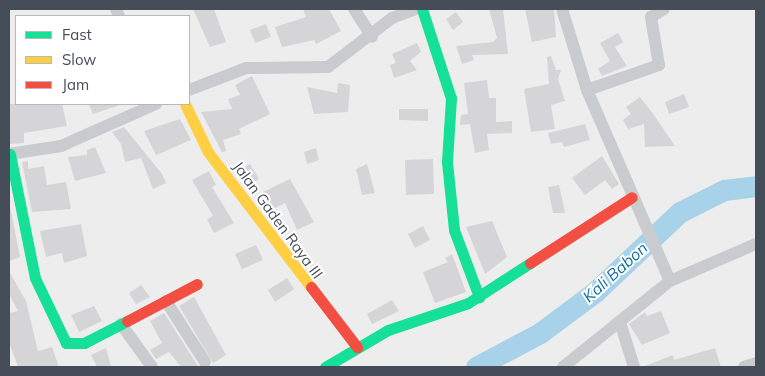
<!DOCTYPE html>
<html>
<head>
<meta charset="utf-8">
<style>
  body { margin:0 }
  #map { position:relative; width:765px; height:376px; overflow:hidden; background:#eeeded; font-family:Mulish,sans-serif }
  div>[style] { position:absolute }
  .river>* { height:21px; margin:-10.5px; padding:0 10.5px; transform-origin:10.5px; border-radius:10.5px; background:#a7d2ea }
  .building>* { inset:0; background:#d5d5d7 }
  .street>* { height:12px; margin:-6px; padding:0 6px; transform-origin:6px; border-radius:6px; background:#c9cbce }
  .fast>* { height:11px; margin:-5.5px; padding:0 5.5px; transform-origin:5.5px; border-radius:5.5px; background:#16e098 }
  .slow>* { height:11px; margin:-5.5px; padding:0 5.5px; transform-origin:5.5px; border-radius:5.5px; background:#ffcf43 }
  .jam>* { height:11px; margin:-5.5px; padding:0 5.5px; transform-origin:5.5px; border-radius:5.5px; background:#f24e42 }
  span { translate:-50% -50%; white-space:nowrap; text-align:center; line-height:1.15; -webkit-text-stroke:4px #fff; paint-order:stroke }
  .street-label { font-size:15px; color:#454d58 }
  .water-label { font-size:16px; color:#116e9f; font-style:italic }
  .frame { position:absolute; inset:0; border:10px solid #454d58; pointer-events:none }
  .legend { position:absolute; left:15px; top:15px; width:175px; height:90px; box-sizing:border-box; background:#fff; border:1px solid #b5b8bc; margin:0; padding:6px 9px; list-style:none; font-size:15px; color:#454d58 }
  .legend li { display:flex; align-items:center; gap:10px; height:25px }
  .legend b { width:25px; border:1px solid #b5b8bc }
</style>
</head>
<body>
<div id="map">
  <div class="river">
    <i style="left:476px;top:367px;width:72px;rotate:-28deg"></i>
    <i style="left:540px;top:333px;width:69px;rotate:-36.7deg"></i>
    <i style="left:595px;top:292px;width:117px;rotate:-43.3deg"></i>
    <i style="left:680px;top:212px;width:49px;rotate:-26.6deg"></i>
    <i style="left:724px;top:190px;width:32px;rotate:-7deg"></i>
  </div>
  <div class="building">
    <i style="clip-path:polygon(193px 9px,214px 9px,226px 42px,210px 47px)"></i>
    <i style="clip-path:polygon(303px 9px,329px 9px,341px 31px,316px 44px,314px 40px,282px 47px,275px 27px,306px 17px)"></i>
    <i style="clip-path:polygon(489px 9px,503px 9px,508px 54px,472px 55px,474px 60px,462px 64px,456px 46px,493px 42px,497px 38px)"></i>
    <i style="clip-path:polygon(525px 9px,554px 9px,556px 37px,532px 42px)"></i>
    <i style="clip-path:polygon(456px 12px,463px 22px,453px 30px,446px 19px)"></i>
    <i style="clip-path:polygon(266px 24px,271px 37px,255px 43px,250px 30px)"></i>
    <i style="clip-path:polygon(618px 33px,623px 42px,615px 47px,627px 66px,602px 76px,598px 69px,610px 61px,600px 43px)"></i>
    <i style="clip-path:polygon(417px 43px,421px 52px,410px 61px,417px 70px,394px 78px,390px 65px,396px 63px,392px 54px)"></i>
    <i style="clip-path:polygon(551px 56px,556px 70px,561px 70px,558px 79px,565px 101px,551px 105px,555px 129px,531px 132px,524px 89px,549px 84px,547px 57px)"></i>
    <i style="clip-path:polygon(252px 76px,270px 114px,239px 129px,241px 134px,223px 140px,226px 151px,222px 152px,201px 112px,232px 109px,228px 99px,240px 95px,235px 85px)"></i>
    <i style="clip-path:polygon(487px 80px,489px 98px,496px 98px,496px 122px,512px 121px,512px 133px,487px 134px,489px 150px,475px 153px,470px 124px,460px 125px,461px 115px,468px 114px,464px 83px)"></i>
    <i style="clip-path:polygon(338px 83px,350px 85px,348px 112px,314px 114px,307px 87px,337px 93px)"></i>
    <i style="clip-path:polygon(684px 94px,689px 107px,669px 114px,665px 102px)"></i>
    <i style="clip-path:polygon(640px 97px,654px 115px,675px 146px,645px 147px,644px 124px,628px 129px,623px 120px,631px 114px,626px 107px)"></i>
    <i style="clip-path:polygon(9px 104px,62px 104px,67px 126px,24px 133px,24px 143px,9px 144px)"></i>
    <i style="clip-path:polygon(89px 104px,119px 104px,120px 105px,93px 114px)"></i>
    <i style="clip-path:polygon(399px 109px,428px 109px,428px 121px,399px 120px)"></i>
    <i style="clip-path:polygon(180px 119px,191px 140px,156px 155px,144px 131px)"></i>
    <i style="clip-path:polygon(585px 124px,590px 140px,564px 147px,562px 142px,551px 144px,548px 133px)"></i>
    <i style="clip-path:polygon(124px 127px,162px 174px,166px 183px,153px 189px,141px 158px,125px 162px,121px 144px,112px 132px)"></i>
    <i style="clip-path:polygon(95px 147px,106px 173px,75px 181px,68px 157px,87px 155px,87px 150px)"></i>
    <i style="clip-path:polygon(316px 148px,319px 160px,307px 164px,304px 152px)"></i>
    <i style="clip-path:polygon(602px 156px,619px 184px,612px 189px,605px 180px,585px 195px,572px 178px)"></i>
    <i style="clip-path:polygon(433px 159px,434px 194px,406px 195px,405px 160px)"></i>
    <i style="clip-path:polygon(28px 161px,28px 169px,44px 166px,47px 185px,66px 182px,71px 209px,32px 212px,22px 162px)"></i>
    <i style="clip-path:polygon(250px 164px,259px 179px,247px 186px,237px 172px)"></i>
    <i style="clip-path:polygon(367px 164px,375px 193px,362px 195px,356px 169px)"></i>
    <i style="clip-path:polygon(209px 171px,216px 185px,212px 187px,234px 223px,214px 233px,207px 219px,213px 216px,192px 180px)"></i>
    <i style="clip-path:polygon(290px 179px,314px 222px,297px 230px,285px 203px,271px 210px,263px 192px)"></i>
    <i style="clip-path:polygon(559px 185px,565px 213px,553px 213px,548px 187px)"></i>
    <i style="clip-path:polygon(10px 206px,20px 257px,9px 261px,9px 207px)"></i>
    <i style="clip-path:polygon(492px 221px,507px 257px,485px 274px,466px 227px)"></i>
    <i style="clip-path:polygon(81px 224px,87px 256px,64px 263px,62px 253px,46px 257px,40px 231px)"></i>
    <i style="clip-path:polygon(423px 226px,430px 240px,415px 248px,408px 234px)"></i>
    <i style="clip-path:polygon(256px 245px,263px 260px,242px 269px,235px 254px)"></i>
    <i style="clip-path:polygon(452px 254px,466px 292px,435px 303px,423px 272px,448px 262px,445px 258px)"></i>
    <i style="clip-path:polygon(9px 271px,26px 301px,38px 351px,52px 347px,59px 367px,18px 367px,9px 342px,9px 313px,18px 311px,9px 294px)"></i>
    <i style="clip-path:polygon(287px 278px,294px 289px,275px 302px,268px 290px)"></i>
    <i style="clip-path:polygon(141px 285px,150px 297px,136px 304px,129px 293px)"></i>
    <i style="clip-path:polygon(194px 297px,226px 355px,213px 363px,179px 306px)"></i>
    <i style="clip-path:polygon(392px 300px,399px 311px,372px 324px,367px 314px)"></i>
    <i style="clip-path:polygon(94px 306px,102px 321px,79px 332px,71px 315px)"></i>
    <i style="clip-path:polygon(661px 311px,670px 333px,642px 345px,629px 324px,645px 312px,647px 316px)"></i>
    <i style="clip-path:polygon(164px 313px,198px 366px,199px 367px,181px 367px,169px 352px,156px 359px,150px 350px,162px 343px,150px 321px)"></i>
    <i style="clip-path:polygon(106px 348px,111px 367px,97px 367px,91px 355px)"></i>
    <i style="clip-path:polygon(715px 348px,721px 367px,642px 367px,673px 355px,674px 360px)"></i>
  </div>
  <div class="street">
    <i style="left:116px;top:9px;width:8px;rotate:67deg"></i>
    <i style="left:354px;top:9px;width:33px;rotate:57deg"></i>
    <i style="left:562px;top:9px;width:85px;rotate:72.8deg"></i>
    <i style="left:587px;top:90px;width:208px;rotate:66.5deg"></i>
    <i style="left:189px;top:90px;width:61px;rotate:-21.1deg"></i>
    <i style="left:246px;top:68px;width:82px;rotate:-0.7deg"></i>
    <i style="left:328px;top:67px;width:81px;rotate:-37.4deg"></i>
    <i style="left:392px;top:18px;width:25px;rotate:-21deg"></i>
    <i style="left:587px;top:90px;width:76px;rotate:-19.1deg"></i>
    <i style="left:659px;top:65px;width:49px;rotate:-99.5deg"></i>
    <i style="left:651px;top:17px;width:15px;rotate:-32deg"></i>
    <i style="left:9px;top:154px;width:53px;rotate:-8.7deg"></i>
    <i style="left:61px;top:146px;width:104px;rotate:-23.9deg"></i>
    <i style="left:166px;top:301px;width:72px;rotate:57.4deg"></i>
    <i style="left:620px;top:322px;width:47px;rotate:72.7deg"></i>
    <i style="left:121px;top:324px;width:53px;rotate:54.2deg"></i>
    <i style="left:563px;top:367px;width:137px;rotate:-38.8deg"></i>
    <i style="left:670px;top:281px;width:94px;rotate:-23.3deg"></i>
    <i style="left:744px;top:367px;width:13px;rotate:-18deg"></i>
  </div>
  <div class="fast">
    <i style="left:422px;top:9px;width:94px;rotate:72deg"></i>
    <i style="left:451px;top:98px;width:64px;rotate:93.6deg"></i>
    <i style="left:447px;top:162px;width:68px;rotate:84.1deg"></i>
    <i style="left:454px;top:230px;width:72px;rotate:69.5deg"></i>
    <i style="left:10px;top:154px;width:126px;rotate:78.6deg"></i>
    <i style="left:35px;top:278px;width:72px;rotate:64.5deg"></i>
    <i style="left:66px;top:343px;width:18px"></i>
    <i style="left:84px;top:343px;width:48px;rotate:-27.1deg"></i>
    <i style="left:325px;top:367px;width:73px;rotate:-30.4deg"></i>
    <i style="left:388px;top:330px;width:84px;rotate:-18.6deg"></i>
    <i style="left:468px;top:303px;width:74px;rotate:-32.8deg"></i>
  </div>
  <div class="slow">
    <i style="left:185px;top:104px;width:53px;rotate:64.4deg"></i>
    <i style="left:208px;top:152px;width:170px;rotate:52.7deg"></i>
  </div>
  <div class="jam">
    <i style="left:530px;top:263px;width:121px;rotate:-32.9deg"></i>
    <i style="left:311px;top:287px;width:76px;rotate:52.5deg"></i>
    <i style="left:127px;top:321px;width:79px;rotate:-27.9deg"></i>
  </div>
  <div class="street-label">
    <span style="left:278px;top:220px;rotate:54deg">Jalan Gaden Raya III</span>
  </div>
  <div class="water-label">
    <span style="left:615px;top:272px;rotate:-42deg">Kali Babon</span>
  </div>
  <div class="frame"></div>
  <ul class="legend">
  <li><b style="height:6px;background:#16e098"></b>Fast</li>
  <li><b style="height:6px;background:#ffcf43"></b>Slow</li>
  <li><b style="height:6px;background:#f24e42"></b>Jam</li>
  </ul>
</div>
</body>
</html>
